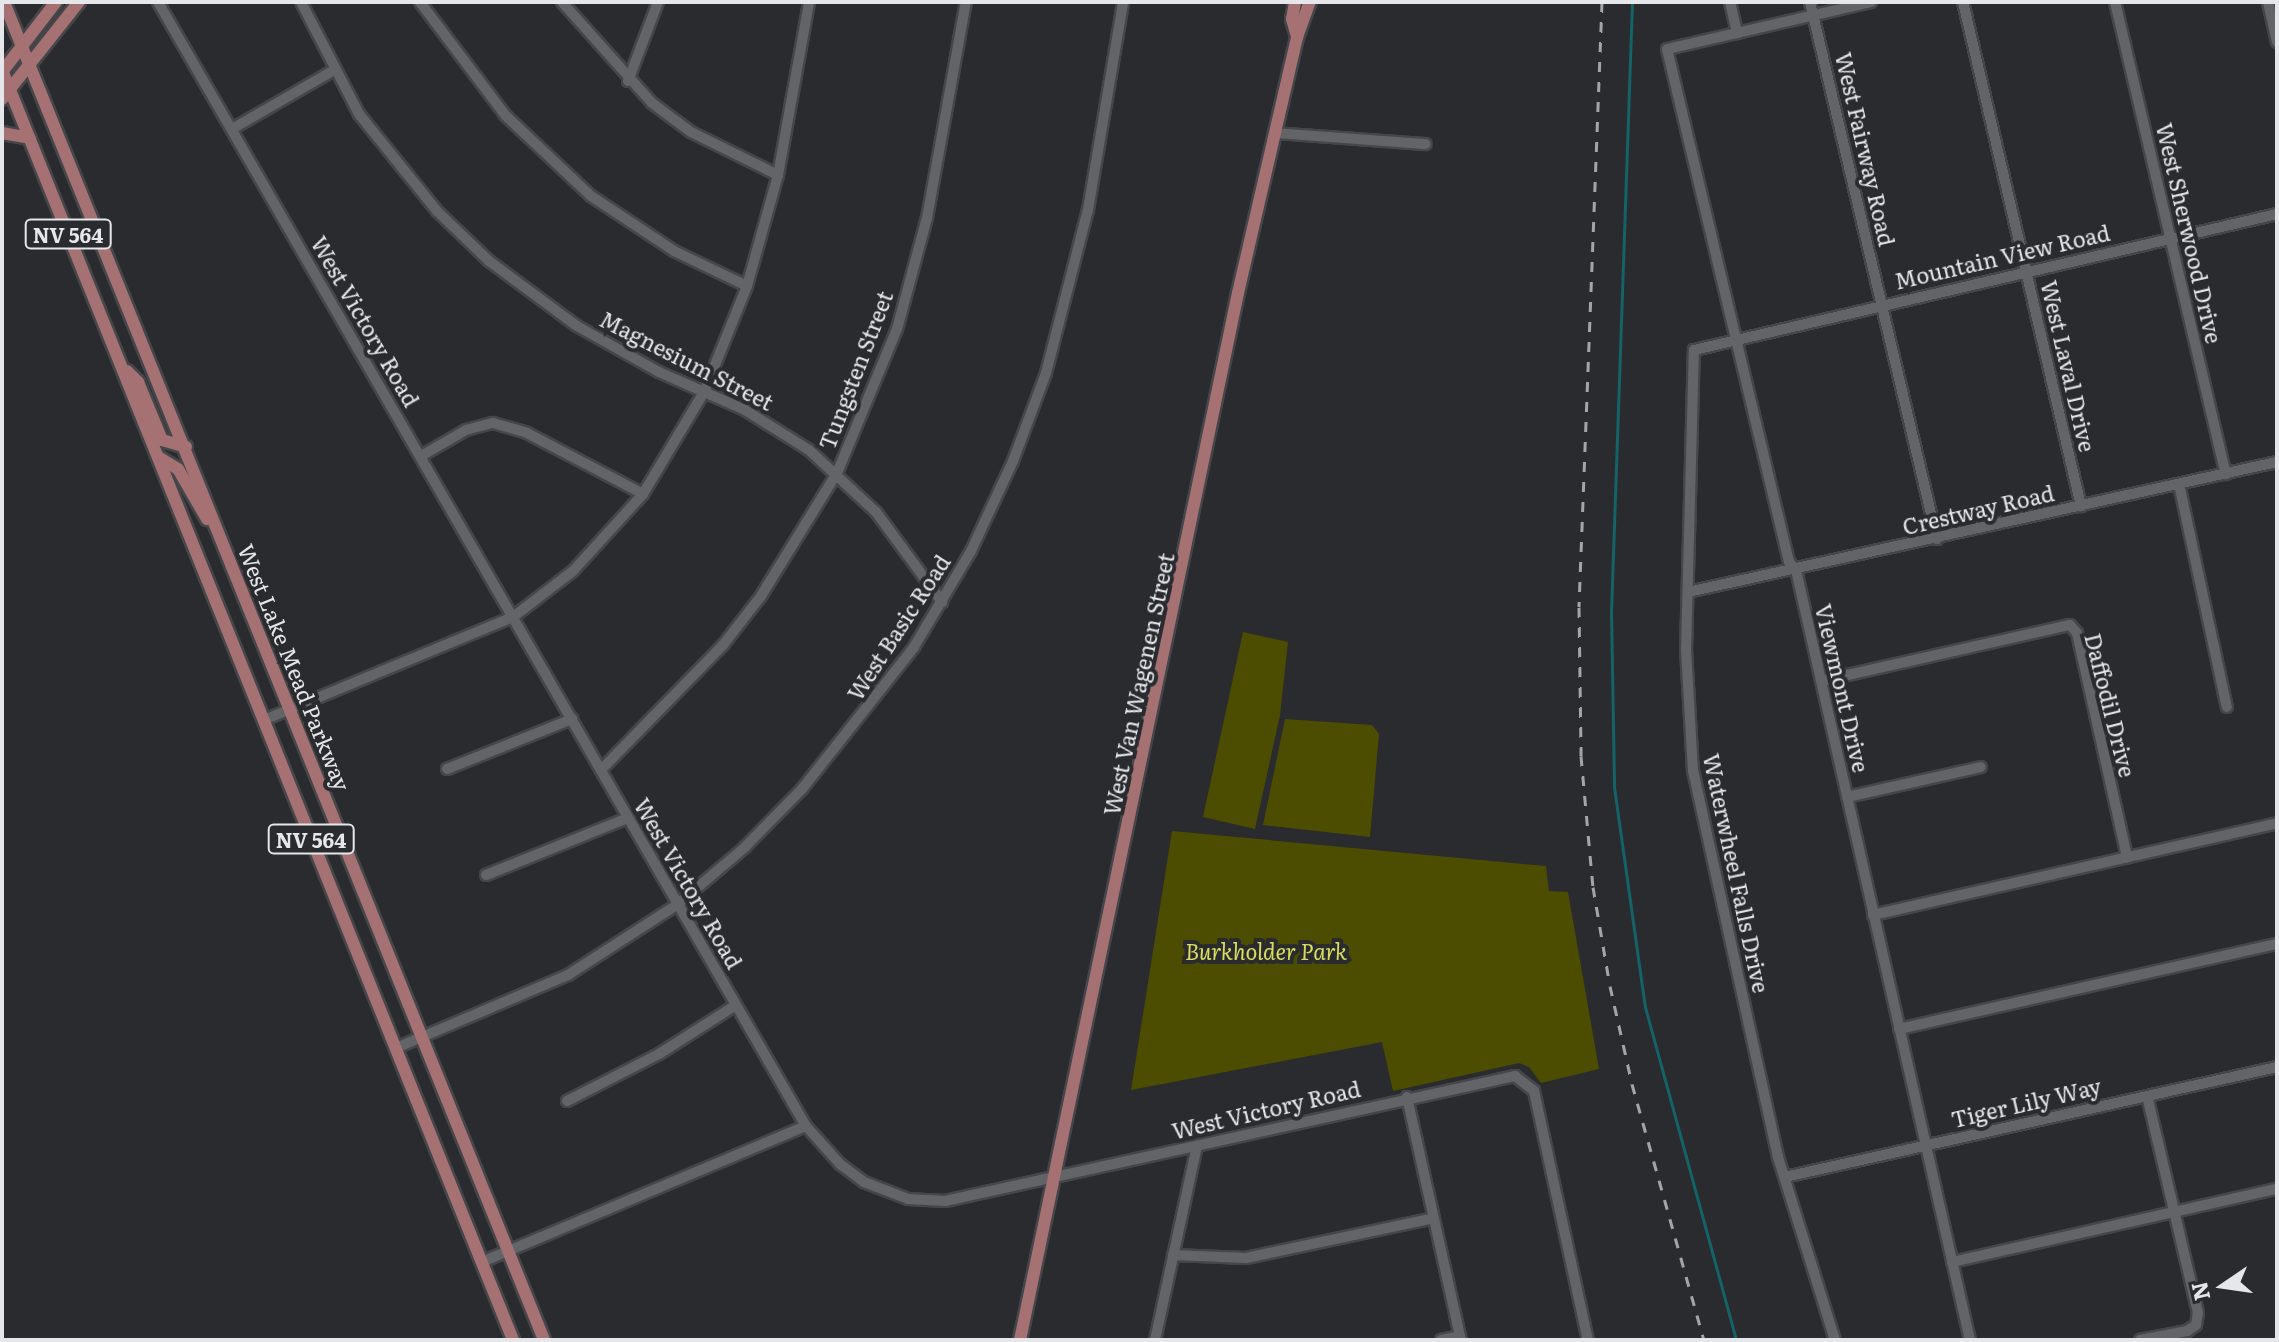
<!DOCTYPE html>
<html>
<head>
<meta charset="utf-8">
<style>
  body { margin:0 }
  #map { position:relative; width:2279px; height:1342px; overflow:hidden; background:#292b2f; font-family:Literata,serif }
  div>[style] { position:absolute }
  .green>* { inset:0; background:#4c4d00 }
  .stream>* { height:3px; margin:-1.5px; padding:0 1.5px; transform-origin:1.5px; border-radius:1.5px; background:#146367 }
  .roads { filter:drop-shadow(2px 0 #45464a) drop-shadow(-2px 0 #45464a) drop-shadow(0 2px #45464a) drop-shadow(0 -2px #45464a) }
  .minor>* { height:10px; margin:-5px; padding:0 5px; transform-origin:5px; border-radius:5px; background:#626468 }
  .major>* { height:12px; margin:-6px; padding:0 6px; transform-origin:6px; border-radius:6px; background:#a57173 }
  .rail>* { height:3px; margin-top:-1.5px; transform-origin:0; background:repeating-linear-gradient(90deg,#a3a5a8 0 10px,transparent 0 20px) }
  span { translate:-50% -50%; white-space:nowrap; text-align:center; line-height:1.15; -webkit-text-stroke:8px #292b2f; paint-order:stroke }
  .shield-label span { padding:2px 6px; background:#292b2f; border:2px solid; border-radius:6px; -webkit-text-stroke-width:0 }
  .shield-label { font-size:20px; color:#e6e7ea; font-weight:700 }
  .street-label { font-size:22px; color:#e6e7ea }
  .park-label { font-size:22px; color:#d9dc5d; font-style:italic }
  .frame { position:absolute; inset:0; border:4px solid #e6e7ea; pointer-events:none }
  .north { position:absolute; left:2183px; top:1246px; width:80px; height:80px; -webkit-text-stroke:6px #292b2f; paint-order:stroke; rotate:257deg; font-size:22px; font-weight:700; line-height:32px; text-align:center; color:#e6e7ea }
  .north::after { content:''; display:block; margin:auto; width:28px; height:36px; background:#e6e7ea; clip-path:polygon(50% 0,100% 100%,50% 72%,0 100%) }
</style>
</head>
<body>
<div id="map">
  <div class="green">
    <i style="clip-path:polygon(1243px 632px,1288px 642px,1280px 715px,1255px 829px,1203px 817px)"></i>
    <i style="clip-path:polygon(1285px 719px,1372px 725px,1379px 734px,1370px 837px,1263px 825px)"></i>
    <i style="clip-path:polygon(1172px 831px,1546px 866px,1549px 891px,1568px 892px,1599px 1069px,1541px 1083px,1529px 1067px,1519px 1063px,1393px 1091px,1382px 1042px,1131px 1090px)"></i>
  </div>
  <div class="stream">
    <i style="left:1632px;top:2px;width:609px;rotate:91.97deg"></i>
    <i style="left:1611px;top:611px;width:176px;rotate:89deg"></i>
    <i style="left:1614px;top:787px;width:222px;rotate:82deg"></i>
    <i style="left:1645px;top:1007px;width:345px;rotate:74.7deg"></i>
  </div>
  <div class="roads">
    <div class="minor">
      <i style="left:158px;top:2px;width:1297px;rotate:60.04deg"></i>
      <i style="left:806px;top:1126px;width:51px;rotate:48.2deg"></i>
      <i style="left:840px;top:1164px;width:30px;rotate:37deg"></i>
      <i style="left:864px;top:1182px;width:47px;rotate:21.1deg"></i>
      <i style="left:908px;top:1199px;width:37px;rotate:3deg"></i>
      <i style="left:945px;top:1201px;width:584px;rotate:-12.37deg"></i>
      <i style="left:1515px;top:1076px;width:24px;rotate:38deg"></i>
      <i style="left:1534px;top:1091px;width:255px;rotate:77.8deg"></i>
      <i style="left:301px;top:2px;width:126px;rotate:62.6deg"></i>
      <i style="left:359px;top:114px;width:124px;rotate:51.2deg"></i>
      <i style="left:437px;top:211px;width:72px;rotate:43.9deg"></i>
      <i style="left:489px;top:261px;width:109px;rotate:36.5deg"></i>
      <i style="left:577px;top:326px;width:94px;rotate:29.3deg"></i>
      <i style="left:659px;top:372px;width:94px;rotate:23.8deg"></i>
      <i style="left:745px;top:410px;width:75px;rotate:32deg"></i>
      <i style="left:809px;top:450px;width:91px;rotate:42.8deg"></i>
      <i style="left:876px;top:512px;width:112px;rotate:53.7deg"></i>
      <i style="left:420px;top:2px;width:141px;rotate:53deg"></i>
      <i style="left:505px;top:115px;width:118px;rotate:43.3deg"></i>
      <i style="left:591px;top:196px;width:100px;rotate:33.5deg"></i>
      <i style="left:674px;top:251px;width:81px;rotate:25.6deg"></i>
      <i style="left:562px;top:2px;width:135px;rotate:48.3deg"></i>
      <i style="left:652px;top:103px;width:49px;rotate:36.6deg"></i>
      <i style="left:691px;top:132px;width:97px;rotate:26.3deg"></i>
      <i style="left:1730px;top:2px;width:32px;rotate:77deg"></i>
      <i style="left:1810px;top:2px;width:552px;rotate:76.69deg"></i>
      <i style="left:1871px;top:2px;width:209px;rotate:167deg"></i>
      <i style="left:1667px;top:49px;width:527px;rotate:76.62deg"></i>
      <i style="left:1789px;top:562px;width:11px;rotate:49deg"></i>
      <i style="left:1796px;top:570px;width:789px;rotate:77.27deg"></i>
      <i style="left:1963px;top:2px;width:518px;rotate:76.82deg"></i>
      <i style="left:2115px;top:2px;width:485px;rotate:76.8deg"></i>
      <i style="left:2268px;top:2px;width:41px;rotate:77.3deg"></i>
      <i style="left:628px;top:81px;width:85px;rotate:-69.2deg"></i>
      <i style="left:232px;top:129px;width:118px;rotate:-30deg"></i>
      <i style="left:1275px;top:133px;width:151px;rotate:4.2deg"></i>
      <i style="left:421px;top:456px;width:52px;rotate:-30deg"></i>
      <i style="left:466px;top:430px;width:28px;rotate:-15deg"></i>
      <i style="left:493px;top:423px;width:35px;rotate:16deg"></i>
      <i style="left:527px;top:433px;width:131px;rotate:27.7deg"></i>
      <i style="left:2179px;top:484px;width:228px;rotate:77.9deg"></i>
      <i style="left:1688px;top:592px;width:603px;rotate:-12.45deg"></i>
      <i style="left:1821px;top:681px;width:255px;rotate:-12.7deg"></i>
      <i style="left:2070px;top:625px;width:11px;rotate:49deg"></i>
      <i style="left:2077px;top:633px;width:230px;rotate:77.4deg"></i>
      <i style="left:264px;top:720px;width:269px;rotate:-22.5deg"></i>
      <i style="left:513px;top:617px;width:76px;rotate:-37.5deg"></i>
      <i style="left:573px;top:571px;width:104px;rotate:-47.7deg"></i>
      <i style="left:643px;top:494px;width:119px;rotate:-59.1deg"></i>
      <i style="left:704px;top:392px;width:114px;rotate:-67.9deg"></i>
      <i style="left:747px;top:286px;width:115px;rotate:-74.4deg"></i>
      <i style="left:778px;top:175px;width:176px;rotate:-79.8deg"></i>
      <i style="left:447px;top:769px;width:135px;rotate:-21.8deg"></i>
      <i style="left:601px;top:770px;width:175px;rotate:-45.7deg"></i>
      <i style="left:723px;top:645px;width:62px;rotate:-52.2deg"></i>
      <i style="left:761px;top:596px;width:145px;rotate:-58.3deg"></i>
      <i style="left:837px;top:473px;width:156px;rotate:-67.4deg"></i>
      <i style="left:897px;top:329px;width:115px;rotate:-74.9deg"></i>
      <i style="left:927px;top:218px;width:219px;rotate:-79.8deg"></i>
      <i style="left:1847px;top:797px;width:137px;rotate:-12.6deg"></i>
      <i style="left:486px;top:875px;width:153px;rotate:-21.9deg"></i>
      <i style="left:1873px;top:915px;width:414px;rotate:-12.8deg"></i>
      <i style="left:1899px;top:1029px;width:387px;rotate:-12.7deg"></i>
      <i style="left:396px;top:1048px;width:187px;rotate:-23deg"></i>
      <i style="left:568px;top:975px;width:131px;rotate:-32.8deg"></i>
      <i style="left:678px;top:904px;width:87px;rotate:-40.3deg"></i>
      <i style="left:744px;top:848px;width:83px;rotate:-45.5deg"></i>
      <i style="left:802px;top:789px;width:181px;rotate:-51.7deg"></i>
      <i style="left:914px;top:647px;width:112px;rotate:-59.3deg"></i>
      <i style="left:971px;top:551px;width:99px;rotate:-65deg"></i>
      <i style="left:1013px;top:461px;width:94px;rotate:-69.4deg"></i>
      <i style="left:1046px;top:373px;width:168px;rotate:-75.6deg"></i>
      <i style="left:1088px;top:210px;width:211px;rotate:-80.4deg"></i>
      <i style="left:1407px;top:1097px;width:249px;rotate:77.5deg"></i>
      <i style="left:567px;top:1101px;width:103px;rotate:-27.1deg"></i>
      <i style="left:659px;top:1054px;width:91px;rotate:-32.5deg"></i>
      <i style="left:1785px;top:1177px;width:504px;rotate:-12.6deg"></i>
      <i style="left:1173px;top:1255px;width:73px;rotate:2.4deg"></i>
      <i style="left:1246px;top:1258px;width:192px;rotate:-12deg"></i>
      <i style="left:482px;top:1262px;width:351px;rotate:-22.8deg"></i>
      <i style="left:1952px;top:1262px;width:333px;rotate:-12.7deg"></i>
      <i style="left:1155px;top:1340px;width:199px;rotate:-77.8deg"></i>
      <i style="left:1441px;top:1340px;width:19px;rotate:-12deg"></i>
      <i style="left:1835px;top:1340px;width:192px;rotate:-107.3deg"></i>
      <i style="left:1778px;top:1157px;width:395px;rotate:-102.4deg"></i>
      <i style="left:1693px;top:771px;width:120px;rotate:-93.3deg"></i>
      <i style="left:1686px;top:651px;width:301px;rotate:-88.5deg"></i>
      <i style="left:1694px;top:350px;width:599px;rotate:-13.13deg"></i>
      <i style="left:2140px;top:1340px;width:48px;rotate:-10.8deg"></i>
      <i style="left:2187px;top:1331px;width:11px;rotate:-34deg"></i>
      <i style="left:2196px;top:1325px;width:12px;rotate:-81deg"></i>
      <i style="left:2198px;top:1313px;width:223px;rotate:-103.2deg"></i>
    </div>
    <div class="major">
      <i style="left:4px;top:2px;width:1443px;rotate:68.02deg"></i>
      <i style="left:1295px;top:2px;width:17px;rotate:100deg"></i>
      <i style="left:1292px;top:19px;width:19px;rotate:74deg"></i>
      <i style="left:2px;top:70px;width:1369px;rotate:68.08deg"></i>
      <i style="left:2px;top:72px;width:88px;rotate:-52.4deg"></i>
      <i style="left:2px;top:99px;width:124px;rotate:-51.6deg"></i>
      <i style="left:2px;top:133px;width:28px;rotate:10deg"></i>
      <i style="left:127px;top:371px;width:16px;rotate:45deg"></i>
      <i style="left:138px;top:382px;width:63px;rotate:67.5deg"></i>
      <i style="left:162px;top:440px;width:25px;rotate:16deg"></i>
      <i style="left:158px;top:457px;width:23px;rotate:31deg"></i>
      <i style="left:178px;top:469px;width:58px;rotate:59.9deg"></i>
      <i style="left:1020px;top:1340px;width:1069px;rotate:-78.24deg"></i>
      <i style="left:1238px;top:293px;width:263px;rotate:-77deg"></i>
      <i style="left:1297px;top:37px;width:37px;rotate:-70deg"></i>
    </div>
  </div>
  <div class="rail">
    <i style="left:1602px;top:2px;width:605px;rotate:92.18deg"></i>
    <i style="left:1579px;top:607px;width:149px;rotate:89.2deg"></i>
    <i style="left:1581px;top:756px;width:132px;rotate:84.8deg"></i>
    <i style="left:1593px;top:887px;width:100px;rotate:80.3deg"></i>
    <i style="left:1610px;top:986px;width:100px;rotate:77.3deg"></i>
    <i style="left:1632px;top:1084px;width:266px;rotate:74.3deg"></i>
  </div>
  <div class="shield-label">
    <span style="left:68px;top:234px">NV 564</span>
    <span style="left:311px;top:839px">NV 564</span>
  </div>
  <div class="street-label">
    <span style="left:1866px;top:149px;rotate:77deg">West Fairway Road</span>
    <span style="left:2190px;top:233px;rotate:77deg">West Sherwood Drive</span>
    <span style="left:2002px;top:256px;rotate:-13deg">Mountain View Road</span>
    <span style="left:366px;top:321px;rotate:60deg">West Victory Road</span>
    <span style="left:687px;top:360px;rotate:27deg">Magnesium Street</span>
    <span style="left:2069px;top:366px;rotate:77deg">West Laval Drive</span>
    <span style="left:855px;top:370px;rotate:-69deg">Tungsten Street</span>
    <span style="left:1978px;top:509px;rotate:-13deg">Crestway Road</span>
    <span style="left:898px;top:627px;rotate:-57deg">West Basic Road</span>
    <span style="left:295px;top:667px;rotate:68deg">West Lake Mead Parkway</span>
    <span style="left:1138px;top:684px;rotate:-78deg">West Van Wagenen Street</span>
    <span style="left:1843px;top:688px;rotate:77deg">Viewmont Drive</span>
    <span style="left:2111px;top:705px;rotate:76deg">Daffodil Drive</span>
    <span style="left:1737px;top:873px;rotate:78deg">Waterwheel Falls Drive</span>
    <span style="left:689px;top:883px;rotate:60deg">West Victory Road</span>
    <span style="left:2026px;top:1102px;rotate:-13deg">Tiger Lily Way</span>
    <span style="left:1266px;top:1109px;rotate:-13deg">West Victory Road</span>
  </div>
  <div class="park-label">
    <span style="left:1266px;top:951px">Burkholder Park</span>
  </div>
  <div class="frame"></div>
  <div class="north">N</div>
</div>
</body>
</html>
